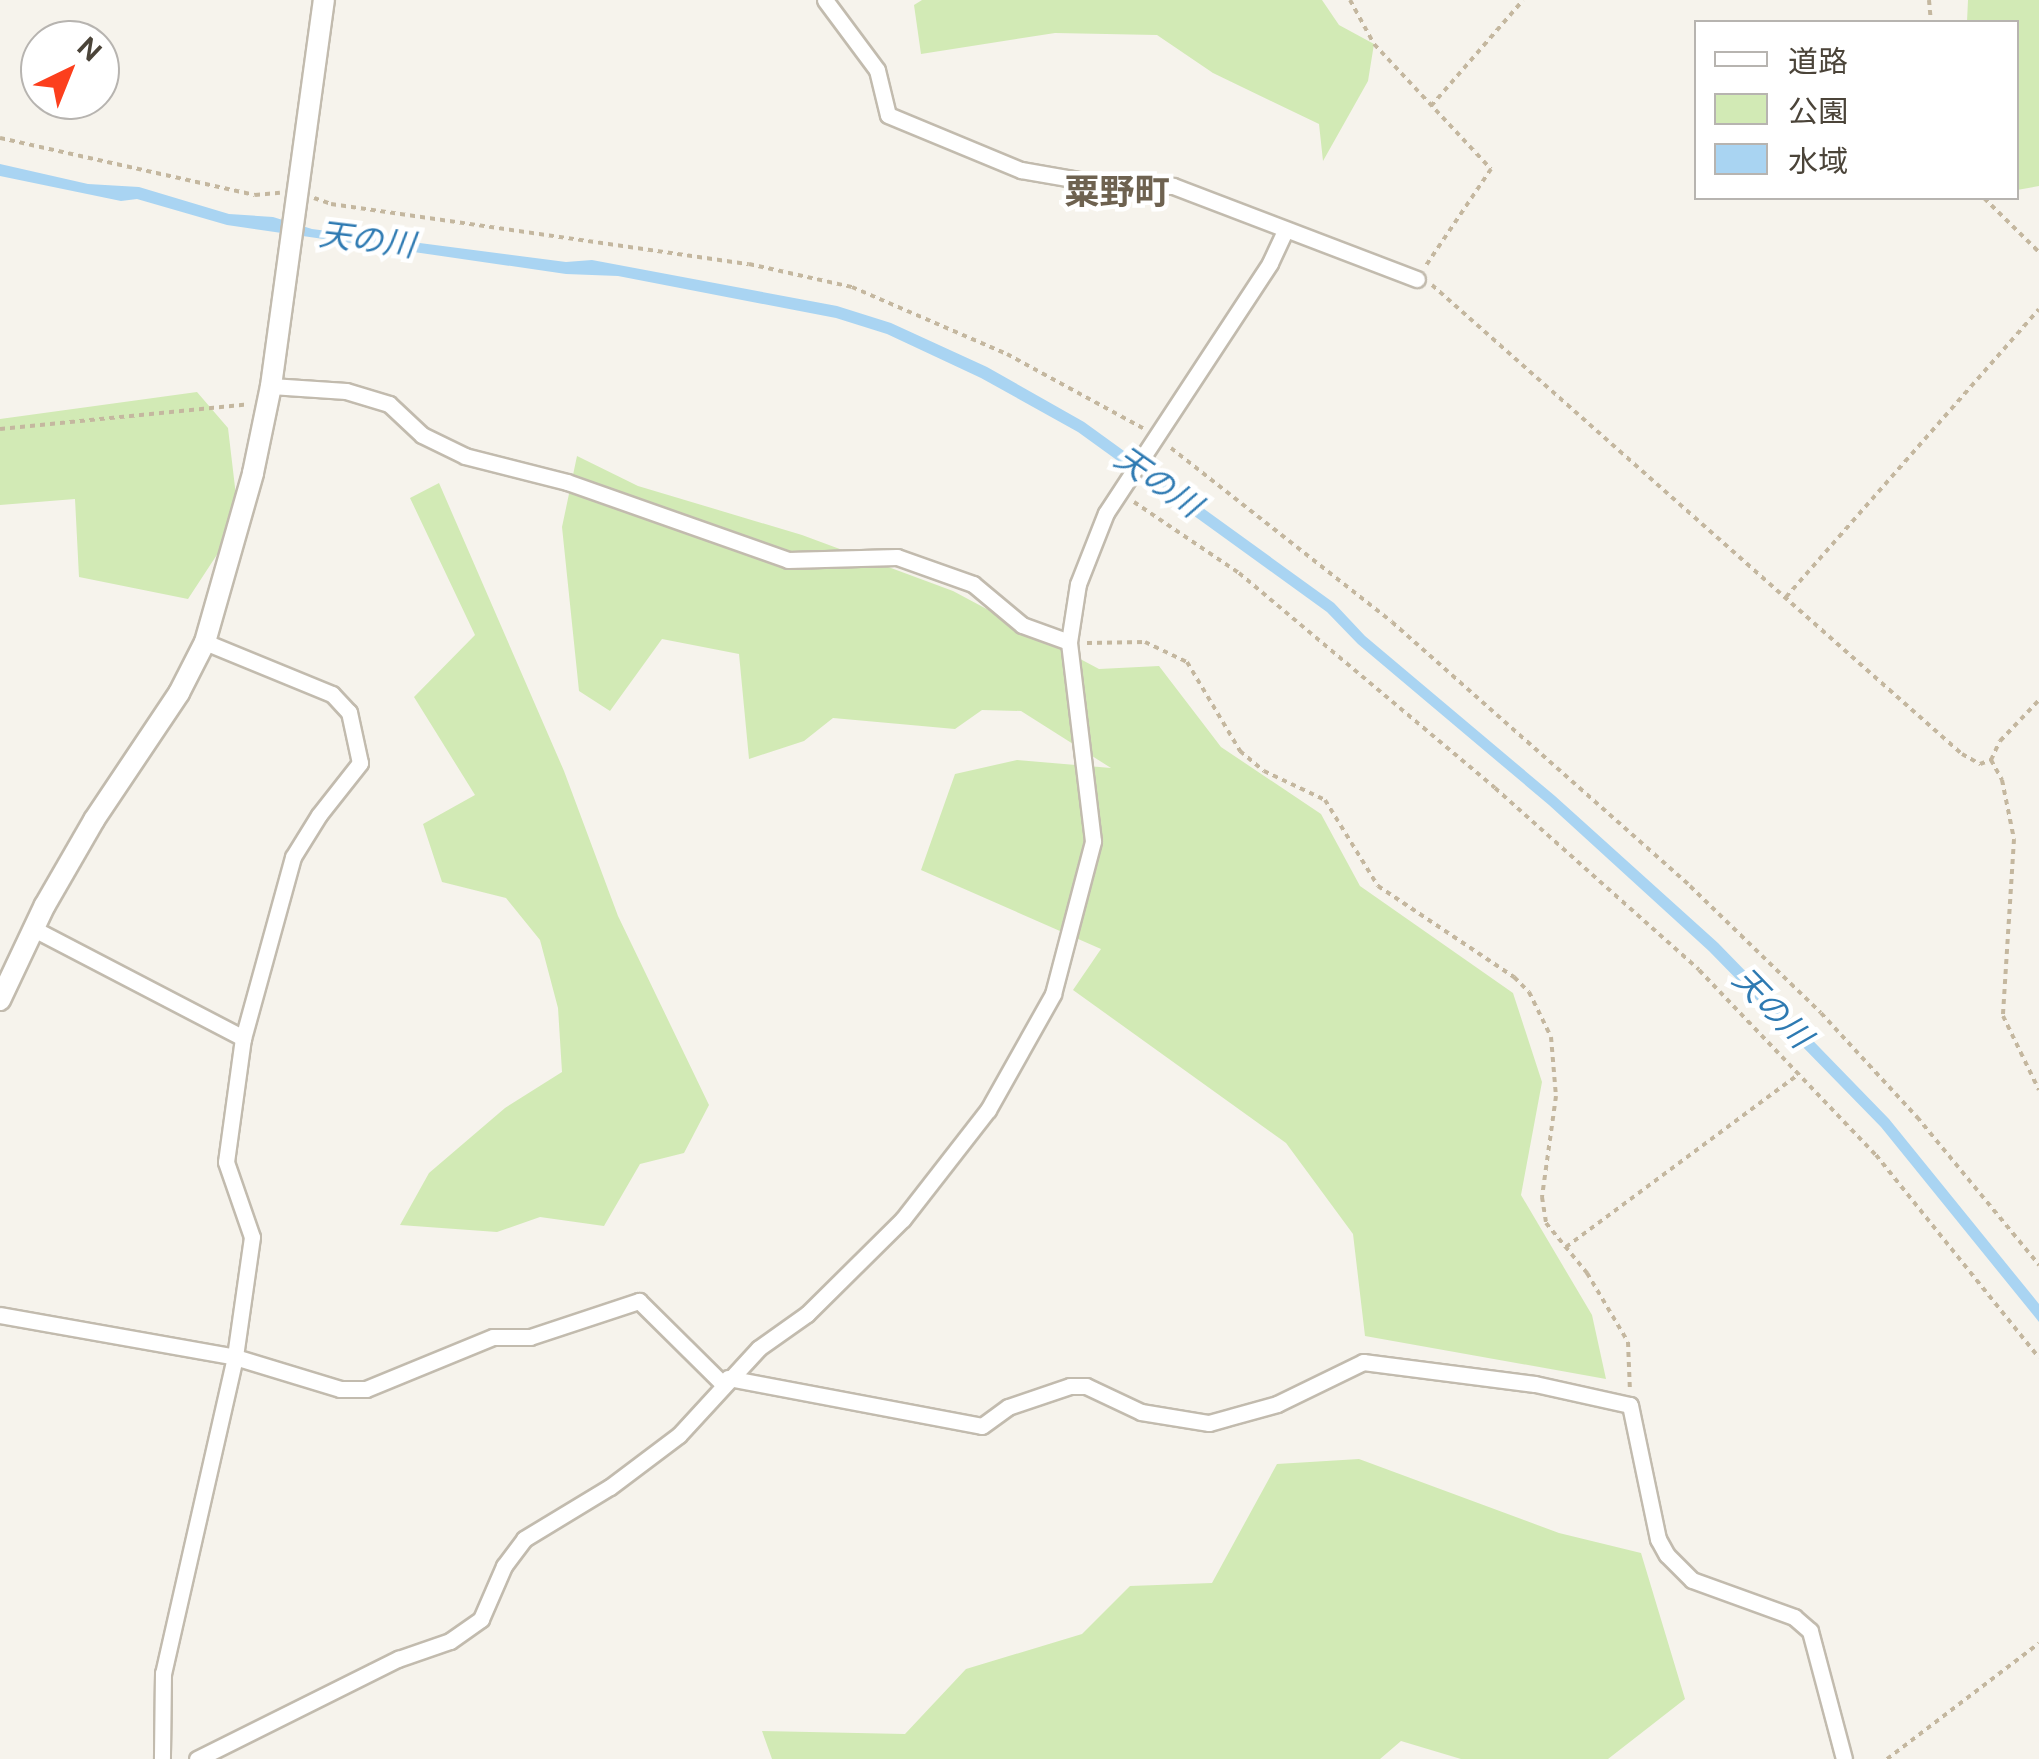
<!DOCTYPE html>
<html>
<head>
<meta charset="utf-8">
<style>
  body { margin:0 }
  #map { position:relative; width:2039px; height:1759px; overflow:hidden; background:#f6f3ec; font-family:"DM Sans","Noto Sans JP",sans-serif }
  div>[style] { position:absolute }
  .green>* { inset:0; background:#d2eab5 }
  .water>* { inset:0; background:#a9d4f2 }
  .path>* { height:4px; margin-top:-2px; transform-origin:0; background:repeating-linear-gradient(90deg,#c4b79f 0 5px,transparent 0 10px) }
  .roads { filter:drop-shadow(2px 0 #c2bbae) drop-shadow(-2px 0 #c2bbae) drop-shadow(0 2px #c2bbae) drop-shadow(0 -2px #c2bbae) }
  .minor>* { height:15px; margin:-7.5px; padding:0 7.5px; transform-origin:7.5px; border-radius:7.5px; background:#fff }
  .tertiary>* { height:20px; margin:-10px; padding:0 10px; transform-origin:10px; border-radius:10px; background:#fff }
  span { translate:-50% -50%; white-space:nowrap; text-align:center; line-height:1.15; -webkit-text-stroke:9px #fff; paint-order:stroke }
  .water-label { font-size:32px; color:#2e7ab2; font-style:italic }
  .quarter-label { font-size:35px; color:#6e6250; font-weight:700 }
  .legend { position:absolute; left:1694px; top:20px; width:325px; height:180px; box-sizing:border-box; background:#fff; border:2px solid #b7b4b0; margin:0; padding:12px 18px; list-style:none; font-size:30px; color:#4b4439 }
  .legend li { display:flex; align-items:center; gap:20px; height:50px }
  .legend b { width:50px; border:2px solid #b7b4b0 }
  .north { position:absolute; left:20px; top:20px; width:100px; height:100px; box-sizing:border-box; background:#fff; border:2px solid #b7b4b0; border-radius:50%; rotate:43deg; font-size:28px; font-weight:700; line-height:40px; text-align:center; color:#4b4439 }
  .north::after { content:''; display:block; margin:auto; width:35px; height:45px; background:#fc3f1d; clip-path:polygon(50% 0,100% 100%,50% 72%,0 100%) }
</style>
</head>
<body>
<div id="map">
  <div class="green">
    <i style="clip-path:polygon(922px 0,1322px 0,1339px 25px,1374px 44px,1368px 81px,1323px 161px,1319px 124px,1213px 73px,1157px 35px,1055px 33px,921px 54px,914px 5px)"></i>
    <i style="clip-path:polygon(1968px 0,2039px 0,2039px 186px,2017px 190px,2016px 22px,1967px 22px)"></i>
    <i style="clip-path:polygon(197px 392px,228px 428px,239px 521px,188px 599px,79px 577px,75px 499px,0 505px,0 419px)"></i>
    <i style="clip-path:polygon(577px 456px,638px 486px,802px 535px,953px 591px,1099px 669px,1159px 666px,1221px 747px,1321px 814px,1360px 886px,1513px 993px,1542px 1082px,1521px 1195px,1592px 1315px,1606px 1379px,1365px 1336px,1353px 1234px,1286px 1143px,1073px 990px,1101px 949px,921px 870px,955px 774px,1017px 760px,1111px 768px,1021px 711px,982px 710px,955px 729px,833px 718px,804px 741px,749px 759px,739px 654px,662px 639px,610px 711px,579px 691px,562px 527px)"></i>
    <i style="clip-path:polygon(439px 483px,564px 771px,618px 916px,709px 1105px,684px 1153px,640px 1164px,604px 1226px,540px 1217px,497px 1232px,400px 1225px,429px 1173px,505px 1108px,562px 1072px,558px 1008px,540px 940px,506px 898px,442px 882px,423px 824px,475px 795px,414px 697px,475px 635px,410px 498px)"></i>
    <i style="clip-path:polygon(1359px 1459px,1559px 1533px,1641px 1553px,1685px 1699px,1608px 1759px,1461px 1759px,1401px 1741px,1380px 1759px,772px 1759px,762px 1731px,905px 1734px,966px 1669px,1082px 1634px,1130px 1586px,1212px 1583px,1277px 1464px)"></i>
  </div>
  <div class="water">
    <i style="clip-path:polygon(0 164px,88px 184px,139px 187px,229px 214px,273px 217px,312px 229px,566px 262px,592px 260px,837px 306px,891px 323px,987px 367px,1084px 422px,1334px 603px,1365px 636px,1555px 796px,1718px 943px,1889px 1119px,2039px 1304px,2039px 1322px,1881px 1127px,1709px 951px,1549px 805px,1358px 644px,1327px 612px,1078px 432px,981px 378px,887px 334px,836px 318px,618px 276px,566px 274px,227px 225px,137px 199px,121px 201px,0 176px)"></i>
  </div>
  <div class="path">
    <i style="left:1350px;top:0;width:50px;rotate:61.4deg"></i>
    <i style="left:1374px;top:44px;width:171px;rotate:46.9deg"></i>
    <i style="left:1491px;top:169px;width:118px;rotate:124deg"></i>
    <i style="left:1929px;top:0;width:22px;rotate:85deg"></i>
    <i style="left:1431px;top:106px;width:140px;rotate:-49deg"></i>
    <i style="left:0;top:138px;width:261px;rotate:12.6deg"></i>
    <i style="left:255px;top:195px;width:25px;rotate:-5deg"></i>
    <i style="left:314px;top:198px;width:18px;rotate:19deg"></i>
    <i style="left:331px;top:204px;width:422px;rotate:8.2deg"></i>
    <i style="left:749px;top:264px;width:106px;rotate:12.6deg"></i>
    <i style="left:852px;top:287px;width:169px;rotate:23.4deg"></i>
    <i style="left:1007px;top:354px;width:155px;rotate:28.6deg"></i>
    <i style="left:1984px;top:198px;width:77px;rotate:44.5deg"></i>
    <i style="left:1432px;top:285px;width:708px;rotate:41.51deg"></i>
    <i style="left:1962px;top:754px;width:21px;rotate:29deg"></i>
    <i style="left:1980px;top:764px;width:12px;rotate:-20deg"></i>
    <i style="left:0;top:429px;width:250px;rotate:-5.7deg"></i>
    <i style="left:1171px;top:448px;width:281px;rotate:38.2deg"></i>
    <i style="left:1392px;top:622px;width:398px;rotate:41.5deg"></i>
    <i style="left:1690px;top:886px;width:182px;rotate:44.1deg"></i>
    <i style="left:1821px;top:1013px;width:142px;rotate:47.3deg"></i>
    <i style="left:1917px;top:1117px;width:192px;rotate:50.5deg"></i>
    <i style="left:1134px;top:502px;width:127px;rotate:34.1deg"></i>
    <i style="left:1239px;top:573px;width:334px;rotate:40deg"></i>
    <i style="left:1495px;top:788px;width:273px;rotate:41.7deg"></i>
    <i style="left:1699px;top:970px;width:256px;rotate:46.3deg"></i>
    <i style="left:1876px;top:1155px;width:260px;rotate:51.2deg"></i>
    <i style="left:1786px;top:597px;width:383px;rotate:-48.7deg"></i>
    <i style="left:1087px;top:643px;width:58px;rotate:-1deg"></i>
    <i style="left:1145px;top:642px;width:47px;rotate:25.5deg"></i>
    <i style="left:1187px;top:662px;width:104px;rotate:59.2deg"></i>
    <i style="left:1240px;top:751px;width:31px;rotate:40deg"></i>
    <i style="left:1264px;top:771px;width:68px;rotate:25.4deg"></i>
    <i style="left:1325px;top:800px;width:101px;rotate:58.4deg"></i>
    <i style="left:1378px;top:886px;width:164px;rotate:33.8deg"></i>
    <i style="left:1514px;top:977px;width:21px;rotate:45deg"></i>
    <i style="left:1529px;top:992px;width:50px;rotate:63.9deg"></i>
    <i style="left:1551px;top:1037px;width:59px;rotate:85.2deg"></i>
    <i style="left:1556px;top:1096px;width:102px;rotate:97.9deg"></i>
    <i style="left:1542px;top:1197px;width:26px;rotate:81deg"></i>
    <i style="left:1546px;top:1223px;width:65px;rotate:50.6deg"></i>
    <i style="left:1587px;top:1273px;width:80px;rotate:59.3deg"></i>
    <i style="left:1628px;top:1342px;width:49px;rotate:87.7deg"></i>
    <i style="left:1991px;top:760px;width:23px;rotate:61deg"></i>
    <i style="left:2002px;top:780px;width:60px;rotate:78.5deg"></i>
    <i style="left:2014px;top:839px;width:177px;rotate:93.6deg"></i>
    <i style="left:2003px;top:1016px;width:82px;rotate:64.1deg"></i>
    <i style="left:1991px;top:760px;width:21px;rotate:-65deg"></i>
    <i style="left:2000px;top:741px;width:57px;rotate:-46.4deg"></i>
    <i style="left:1566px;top:1247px;width:290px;rotate:-36.6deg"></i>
    <i style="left:1887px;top:1759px;width:191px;rotate:-37.3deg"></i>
  </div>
  <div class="roads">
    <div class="minor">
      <i style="left:825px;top:0;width:87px;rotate:53.4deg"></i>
      <i style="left:877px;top:70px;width:46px;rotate:76.3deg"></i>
      <i style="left:888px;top:115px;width:144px;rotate:22.5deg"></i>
      <i style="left:1021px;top:170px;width:87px;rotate:9.9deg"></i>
      <i style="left:1107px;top:185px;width:66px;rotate:0.9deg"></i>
      <i style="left:1173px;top:186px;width:261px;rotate:20.9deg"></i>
      <i style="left:271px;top:386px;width:75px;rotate:3.8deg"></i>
      <i style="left:346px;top:391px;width:45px;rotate:16.8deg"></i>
      <i style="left:389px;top:404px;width:45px;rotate:43.2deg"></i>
      <i style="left:422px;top:435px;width:48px;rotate:26deg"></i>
      <i style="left:465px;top:456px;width:105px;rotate:14.3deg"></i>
      <i style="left:567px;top:482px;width:234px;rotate:19.4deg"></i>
      <i style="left:788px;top:560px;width:109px;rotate:-1.6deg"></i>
      <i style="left:897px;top:557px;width:81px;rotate:19.6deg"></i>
      <i style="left:973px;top:584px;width:64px;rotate:39.9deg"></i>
      <i style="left:1022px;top:625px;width:50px;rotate:19.9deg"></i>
      <i style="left:205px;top:642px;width:137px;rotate:22.3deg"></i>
      <i style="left:332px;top:694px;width:25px;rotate:47deg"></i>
      <i style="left:349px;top:712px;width:52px;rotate:77.8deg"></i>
      <i style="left:360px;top:763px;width:66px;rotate:128.3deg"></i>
      <i style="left:319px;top:815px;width:49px;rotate:121.8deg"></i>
      <i style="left:293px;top:857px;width:188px;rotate:105.4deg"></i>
      <i style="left:34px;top:929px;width:236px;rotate:27.5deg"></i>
      <i style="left:243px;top:1038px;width:125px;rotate:97.8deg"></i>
      <i style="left:226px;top:1162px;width:79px;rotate:70.9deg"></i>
      <i style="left:252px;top:1237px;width:121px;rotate:98.1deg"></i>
      <i style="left:235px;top:1357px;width:324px;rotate:102.8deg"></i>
      <i style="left:163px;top:1673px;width:86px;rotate:90.7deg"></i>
      <i style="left:0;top:1315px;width:239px;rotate:10.1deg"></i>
      <i style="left:235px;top:1357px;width:110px;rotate:16.9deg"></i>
      <i style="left:340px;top:1389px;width:26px"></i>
      <i style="left:366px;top:1389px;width:137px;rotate:-22.3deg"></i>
      <i style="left:493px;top:1337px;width:37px"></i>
      <i style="left:530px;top:1337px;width:115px;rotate:-18.3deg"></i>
      <i style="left:639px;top:1301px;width:118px;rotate:44.7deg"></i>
      <i style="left:728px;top:1378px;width:258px;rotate:10.7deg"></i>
      <i style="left:982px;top:1426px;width:32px;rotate:-36deg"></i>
      <i style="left:1008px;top:1407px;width:65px;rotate:-18.7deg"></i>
      <i style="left:1070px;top:1386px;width:16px"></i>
      <i style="left:1086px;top:1386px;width:61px;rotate:25.3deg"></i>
      <i style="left:1141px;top:1412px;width:69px;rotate:9.2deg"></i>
      <i style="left:1209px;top:1423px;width:71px;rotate:-15.6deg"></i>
      <i style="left:1277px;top:1404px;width:96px;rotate:-26deg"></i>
      <i style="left:1363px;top:1362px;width:173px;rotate:7.3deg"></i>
      <i style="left:1535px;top:1384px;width:97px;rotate:12.5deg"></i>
      <i style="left:1630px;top:1405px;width:137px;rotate:78.2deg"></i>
      <i style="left:1658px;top:1539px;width:18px;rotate:61deg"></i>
      <i style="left:1667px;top:1555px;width:35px;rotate:45deg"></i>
      <i style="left:1692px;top:1580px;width:109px;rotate:19.9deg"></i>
      <i style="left:1794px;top:1617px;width:21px;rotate:41deg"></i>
      <i style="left:1810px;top:1631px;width:132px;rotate:75.1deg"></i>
      <i style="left:197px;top:1759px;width:225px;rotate:-26.5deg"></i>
      <i style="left:398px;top:1659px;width:55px;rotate:-19.1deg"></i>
      <i style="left:450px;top:1641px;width:38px;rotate:-35deg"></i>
      <i style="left:481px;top:1619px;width:58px;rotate:-66.5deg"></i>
      <i style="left:504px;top:1566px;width:34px;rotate:-53deg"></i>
      <i style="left:524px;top:1539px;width:100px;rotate:-31.2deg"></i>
      <i style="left:610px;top:1487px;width:86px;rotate:-37deg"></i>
      <i style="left:679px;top:1435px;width:118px;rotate:-47.4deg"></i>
      <i style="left:759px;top:1348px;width:59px;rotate:-35.3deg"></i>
      <i style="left:807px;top:1314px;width:135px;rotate:-44.7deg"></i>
      <i style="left:903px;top:1219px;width:138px;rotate:-52.1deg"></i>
      <i style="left:988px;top:1110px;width:133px;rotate:-60.7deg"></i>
      <i style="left:1053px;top:994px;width:158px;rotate:-75.3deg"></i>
      <i style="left:1093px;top:841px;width:200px;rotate:-96.9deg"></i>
      <i style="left:1069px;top:642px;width:59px;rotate:-81.2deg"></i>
      <i style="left:1078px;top:584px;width:76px;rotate:-68.5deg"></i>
      <i style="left:1106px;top:513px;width:299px;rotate:-56.7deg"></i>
      <i style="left:1270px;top:263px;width:35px;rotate:-65deg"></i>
    </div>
    <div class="tertiary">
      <i style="left:0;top:1000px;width:105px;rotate:-64.7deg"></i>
      <i style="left:45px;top:905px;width:98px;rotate:-60deg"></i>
      <i style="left:94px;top:820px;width:153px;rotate:-56.2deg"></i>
      <i style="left:179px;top:693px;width:57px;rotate:-63deg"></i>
      <i style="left:205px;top:642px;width:176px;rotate:-74.1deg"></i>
      <i style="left:253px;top:473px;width:89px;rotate:-78.3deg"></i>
      <i style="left:271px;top:386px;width:390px;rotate:-82.2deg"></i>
    </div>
  </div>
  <div class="water-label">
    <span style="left:367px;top:240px;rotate:7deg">天の川</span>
    <span style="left:1158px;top:482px;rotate:35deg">天の川</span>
    <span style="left:1772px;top:1008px;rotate:46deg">天の川</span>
  </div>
  <div class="quarter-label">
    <span style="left:1117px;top:192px">粟野町</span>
  </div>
  <ul class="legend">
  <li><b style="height:12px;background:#fff"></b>道路</li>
  <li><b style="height:28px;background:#d2eab5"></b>公園</li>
  <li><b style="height:28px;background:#a9d4f2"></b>水域</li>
  </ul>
  <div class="north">N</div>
</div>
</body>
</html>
